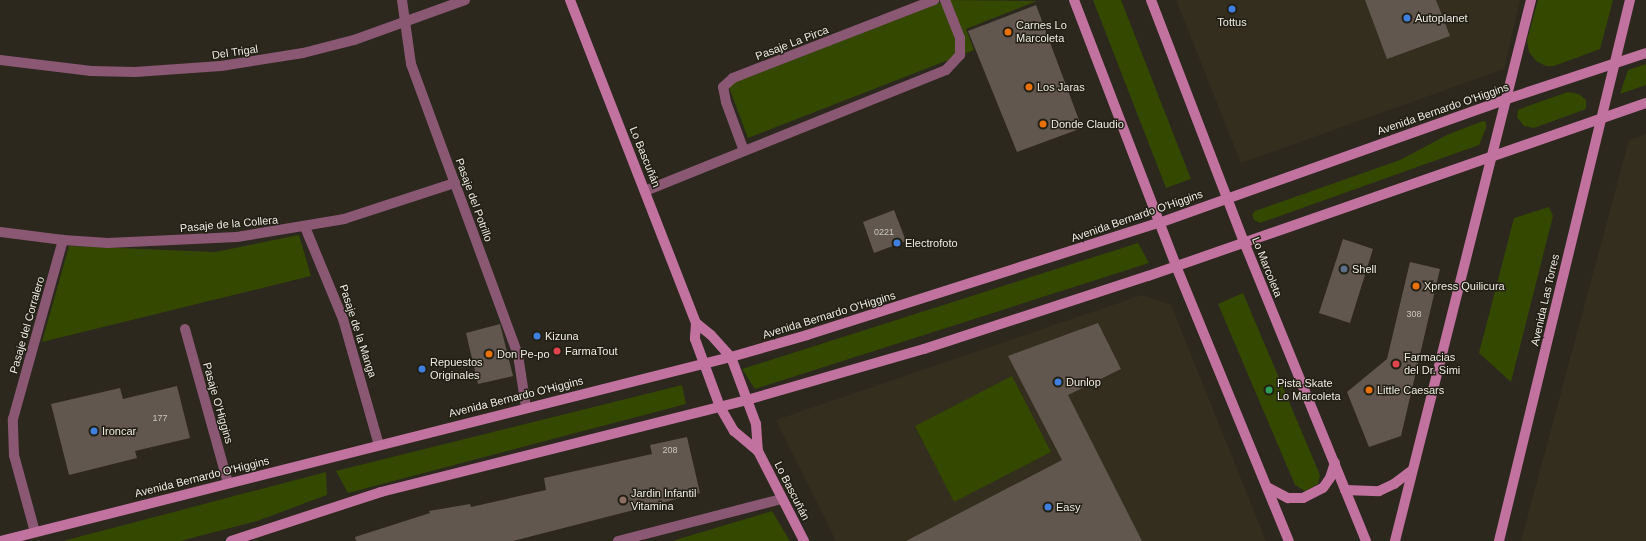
<!DOCTYPE html>
<html>
<head>
<meta charset="utf-8">
<style>
  body { margin:0 }
  #map { position:relative; width:1646px; height:541px; overflow:hidden; background:#2c281e; font-family:Helvetica,sans-serif }
  div>[style] { position:absolute }
  .built>* { inset:0; background:#332e1d }
  .green>* { inset:0; background:#344800 }
  .building>* { inset:0; background:#61574e }
  .street>* { height:10px; margin:-5px; padding:0 5px; transform-origin:5px; border-radius:5px; background:#8b5874 }
  .secondary>* { height:10px; margin:-5px; padding:0 5px; transform-origin:5px; border-radius:5px; background:#c2729f }
  .dots>* { width:11px; height:11px; translate:-50% -50%; box-sizing:border-box; border:2px solid #221f14; border-radius:50% }
  span { translate:-50% -50%; white-space:nowrap; text-align:center; line-height:1.15; -webkit-text-stroke:3px #221f14; paint-order:stroke }
  .number-label { font-size:9px; color:#cac6be }
  .number-label span { -webkit-text-stroke-width:0 }
  .poi-label { font-size:11px; color:#edebe4 }
  .left { translate:0 -50%; text-align:left }
  .street-label { font-size:11px; color:#edebe4 }
</style>
</head>
<body>
<div id="map">
  <div class="built">
    <i style="clip-path:polygon(1176px 0,1520px 0,1504px 69px,1241px 163px)"></i>
    <i style="clip-path:polygon(1646px 134px,1646px 541px,1521px 541px,1629px 140px)"></i>
    <i style="clip-path:polygon(1142px 295px,1171px 305px,1266px 541px,836px 541px,776px 420px)"></i>
  </div>
  <div class="green">
    <i style="clip-path:polygon(947px 0,1037px 1px,966px 29px,974px 50px,748px 138px,728px 85px)"></i>
    <i style="clip-path:polygon(1093px 0,1121px 0,1191px 179px,1166px 188px)"></i>
    <i style="clip-path:polygon(1538px 0,1613px 0,1600px 49px,1554px 66px,1546px 66px,1536px 61px,1529px 52px,1527px 40px)"></i>
    <i style="clip-path:polygon(1646px 64px,1646px 85px,1620px 94px,1628px 70px)"></i>
    <i style="clip-path:polygon(1568px 92px,1579px 94px,1586px 100px,1586px 109px,1534px 128px,1524px 126px,1517px 117px,1518px 110px,1525px 107px)"></i>
    <i style="clip-path:polygon(1483px 121px,1486px 122px,1486px 128px,1479px 145px,1260px 223px,1254px 220px,1252px 215px,1255px 211px,1400px 160px,1449px 134px)"></i>
    <i style="clip-path:polygon(1549px 207px,1553px 216px,1511px 382px,1479px 353px,1514px 218px)"></i>
    <i style="clip-path:polygon(299px 235px,311px 276px,42px 342px,69px 246px,215px 252px)"></i>
    <i style="clip-path:polygon(1138px 243px,1149px 263px,755px 389px,742px 369px)"></i>
    <i style="clip-path:polygon(1243px 293px,1320px 475px,1318px 484px,1305px 491px,1295px 485px,1218px 304px)"></i>
    <i style="clip-path:polygon(1012px 376px,1051px 452px,954px 502px,915px 426px)"></i>
    <i style="clip-path:polygon(682px 385px,686px 404px,348px 493px,336px 471px)"></i>
    <i style="clip-path:polygon(326px 472px,327px 495px,257px 521px,180px 541px,63px 541px)"></i>
    <i style="clip-path:polygon(772px 511px,790px 541px,672px 541px)"></i>
  </div>
  <div class="building">
    <i style="clip-path:polygon(1365px 0,1436px 0,1450px 36px,1387px 59px)"></i>
    <i style="clip-path:polygon(1036px 5px,1082px 128px,1017px 152px,968px 31px)"></i>
    <i style="clip-path:polygon(894px 210px,906px 241px,874px 253px,863px 222px)"></i>
    <i style="clip-path:polygon(1343px 239px,1373px 249px,1350px 323px,1319px 313px)"></i>
    <i style="clip-path:polygon(1410px 262px,1440px 269px,1401px 436px,1369px 447px,1347px 392px,1387px 359px)"></i>
    <i style="clip-path:polygon(1098px 323px,1121px 369px,1068px 395px,1142px 541px,906px 541px,1062px 460px,1008px 356px)"></i>
    <i style="clip-path:polygon(500px 324px,513px 376px,478px 384px,466px 333px)"></i>
    <i style="clip-path:polygon(177px 386px,190px 438px,135px 451px,137px 458px,69px 475px,51px 404px,120px 388px,123px 399px)"></i>
    <i style="clip-path:polygon(687px 437px,700px 493px,513px 541px,356px 541px,355px 537px,430px 513px,429px 511px,470px 504px,471px 507px,546px 490px,544px 478px,652px 454px,650px 445px)"></i>
  </div>
  <div class="street">
    <i style="left:402px;top:0;width:65px;rotate:82deg"></i>
    <i style="left:411px;top:64px;width:310px;rotate:69.8deg"></i>
    <i style="left:518px;top:355px;width:53px;rotate:81.3deg"></i>
    <i style="left:0;top:60px;width:92px;rotate:6.9deg"></i>
    <i style="left:91px;top:71px;width:44px;rotate:1.3deg"></i>
    <i style="left:135px;top:72px;width:86px;rotate:-4deg"></i>
    <i style="left:221px;top:66px;width:83px;rotate:-9deg"></i>
    <i style="left:303px;top:53px;width:53px;rotate:-14.3deg"></i>
    <i style="left:354px;top:40px;width:118px;rotate:-19.8deg"></i>
    <i style="left:744px;top:151px;width:52px;rotate:-110.2deg"></i>
    <i style="left:726px;top:102px;width:15px;rotate:-101deg"></i>
    <i style="left:723px;top:87px;width:13px;rotate:-42deg"></i>
    <i style="left:733px;top:78px;width:216px;rotate:-21.2deg"></i>
    <i style="left:645px;top:191px;width:324px;rotate:-21.9deg"></i>
    <i style="left:946px;top:70px;width:21px;rotate:-47deg"></i>
    <i style="left:960px;top:55px;width:17px;rotate:-90deg"></i>
    <i style="left:960px;top:38px;width:41px;rotate:-111.5deg"></i>
    <i style="left:305px;top:227px;width:100px;rotate:67.6deg"></i>
    <i style="left:343px;top:319px;width:131px;rotate:74.1deg"></i>
    <i style="left:0;top:232px;width:64px;rotate:7.2deg"></i>
    <i style="left:63px;top:240px;width:45px;rotate:3.8deg"></i>
    <i style="left:108px;top:243px;width:129px;rotate:-2.7deg"></i>
    <i style="left:237px;top:237px;width:109px;rotate:-9.5deg"></i>
    <i style="left:344px;top:219px;width:117px;rotate:-18deg"></i>
    <i style="left:185px;top:329px;width:160px;rotate:74.4deg"></i>
    <i style="left:35px;top:532px;width:80px;rotate:-105.3deg"></i>
    <i style="left:14px;top:455px;width:36px;rotate:-92deg"></i>
    <i style="left:13px;top:419px;width:186px;rotate:-74.4deg"></i>
    <i style="left:618px;top:541px;width:169px;rotate:-14.4deg"></i>
  </div>
  <div class="secondary">
    <i style="left:570px;top:0;width:347px;rotate:68.7deg"></i>
    <i style="left:696px;top:323px;width:16px;rotate:94deg"></i>
    <i style="left:695px;top:339px;width:72px;rotate:69.8deg"></i>
    <i style="left:720px;top:407px;width:28px;rotate:60deg"></i>
    <i style="left:734px;top:431px;width:31px;rotate:40deg"></i>
    <i style="left:1074px;top:0;width:285px;rotate:69deg"></i>
    <i style="left:1176px;top:266px;width:297px;rotate:67.7deg"></i>
    <i style="left:1151px;top:0;width:259px;rotate:69deg"></i>
    <i style="left:1244px;top:242px;width:323px;rotate:67.8deg"></i>
    <i style="left:696px;top:323px;width:19px;rotate:39deg"></i>
    <i style="left:711px;top:335px;width:30px;rotate:48deg"></i>
    <i style="left:731px;top:357px;width:72px;rotate:69.5deg"></i>
    <i style="left:756px;top:424px;width:27px;rotate:86deg"></i>
    <i style="left:758px;top:451px;width:101px;rotate:62.9deg"></i>
    <i style="left:1267px;top:487px;width:24px;rotate:28deg"></i>
    <i style="left:1288px;top:498px;width:15px"></i>
    <i style="left:1303px;top:498px;width:22px;rotate:-27deg"></i>
    <i style="left:1323px;top:488px;width:12px;rotate:-55deg"></i>
    <i style="left:1330px;top:478px;width:16px;rotate:-72deg"></i>
    <i style="left:1345px;top:490px;width:34px;rotate:2deg"></i>
    <i style="left:1379px;top:491px;width:17px;rotate:-25deg"></i>
    <i style="left:1394px;top:484px;width:21px;rotate:-37deg"></i>
    <i style="left:1px;top:541px;width:753px;rotate:-14.15deg"></i>
    <i style="left:731px;top:357px;width:79px;rotate:-16.1deg"></i>
    <i style="left:807px;top:335px;width:369px;rotate:-17.7deg"></i>
    <i style="left:1159px;top:223px;width:369px;rotate:-19.6deg"></i>
    <i style="left:1507px;top:99px;width:146px;rotate:-18.3deg"></i>
    <i style="left:231px;top:541px;width:158px;rotate:-18.1deg"></i>
    <i style="left:381px;top:492px;width:377px;rotate:-14.1deg"></i>
    <i style="left:747px;top:400px;width:184px;rotate:-16.1deg"></i>
    <i style="left:924px;top:349px;width:236px;rotate:-18.1deg"></i>
    <i style="left:1148px;top:276px;width:527px;rotate:-19.16deg"></i>
    <i style="left:1395px;top:541px;width:558px;rotate:-75.89deg"></i>
    <i style="left:1499px;top:541px;width:557px;rotate:-76.39deg"></i>
  </div>
  <div class="dots">
    <i style="left:1232px;top:9px;background:#3f7fe0"></i>
    <i style="left:1407px;top:18px;background:#3f7fe0"></i>
    <i style="left:1008px;top:32px;background:#e8710a"></i>
    <i style="left:1029px;top:87px;background:#e8710a"></i>
    <i style="left:1043px;top:124px;background:#e8710a"></i>
    <i style="left:897px;top:243px;background:#3f7fe0"></i>
    <i style="left:1344px;top:269px;background:#5c6f8a"></i>
    <i style="left:1416px;top:286px;background:#e8710a"></i>
    <i style="left:537px;top:336px;background:#3f7fe0"></i>
    <i style="left:557px;top:351px;background:#e0444e"></i>
    <i style="left:489px;top:354px;background:#e8710a"></i>
    <i style="left:1396px;top:364px;background:#e0444e"></i>
    <i style="left:422px;top:369px;background:#3f7fe0"></i>
    <i style="left:1058px;top:382px;background:#3f7fe0"></i>
    <i style="left:1269px;top:390px;background:#2e9e5b"></i>
    <i style="left:1369px;top:390px;background:#e8710a"></i>
    <i style="left:94px;top:431px;background:#3f7fe0"></i>
    <i style="left:623px;top:500px;background:#8d6e63"></i>
    <i style="left:1048px;top:507px;background:#3f7fe0"></i>
  </div>
  <div class="number-label">
    <span style="left:884px;top:232px">0221</span>
    <span style="left:1414px;top:314px">308</span>
    <span style="left:160px;top:418px">177</span>
    <span style="left:670px;top:450px">208</span>
  </div>
  <div class="poi-label">
    <span class="left" style="left:1415px;top:18px">Autoplanet</span>
    <span style="left:1232px;top:22px">Tottus</span>
    <span class="left" style="left:1016px;top:32px">Carnes Lo<br>Marcoleta</span>
    <span class="left" style="left:1037px;top:87px">Los Jaras</span>
    <span class="left" style="left:1051px;top:124px">Donde Claudio</span>
    <span class="left" style="left:905px;top:243px">Electrofoto</span>
    <span class="left" style="left:1352px;top:269px">Shell</span>
    <span class="left" style="left:1424px;top:286px">Xpress Quilicura</span>
    <span class="left" style="left:545px;top:336px">Kizuna</span>
    <span class="left" style="left:565px;top:351px">FarmaTout</span>
    <span class="left" style="left:497px;top:354px">Don Pe-po</span>
    <span class="left" style="left:1404px;top:364px">Farmacias<br>del Dr. Simi</span>
    <span class="left" style="left:430px;top:369px">Repuestos<br>Originales</span>
    <span class="left" style="left:1066px;top:382px">Dunlop</span>
    <span class="left" style="left:1277px;top:390px">Pista Skate<br>Lo Marcoleta</span>
    <span class="left" style="left:1377px;top:390px">Little Caesars</span>
    <span class="left" style="left:102px;top:431px">Ironcar</span>
    <span class="left" style="left:631px;top:500px">Jardin Infantil<br>Vitamina</span>
    <span class="left" style="left:1056px;top:507px">Easy</span>
  </div>
  <div class="street-label">
    <span style="left:792px;top:43px;rotate:-21deg">Pasaje La Pirca</span>
    <span style="left:235px;top:52px;rotate:-8deg">Del Trigal</span>
    <span style="left:1443px;top:109px;rotate:-19deg">Avenida Bernardo O'Higgins</span>
    <span style="left:645px;top:157px;rotate:68deg">Lo Bascuñán</span>
    <span style="left:474px;top:200px;rotate:70deg">Pasaje del Potrillo</span>
    <span style="left:1137px;top:216px;rotate:-19deg">Avenida Bernardo O'Higgins</span>
    <span style="left:229px;top:224px;rotate:-5deg">Pasaje de la Collera</span>
    <span style="left:1267px;top:267px;rotate:68deg">Lo Marcoleta</span>
    <span style="left:1545px;top:300px;rotate:-77deg">Avenida Las Torres</span>
    <span style="left:829px;top:315px;rotate:-17deg">Avenida Bernardo O'Higgins</span>
    <span style="left:27px;top:325px;rotate:-74deg">Pasaje del Corralero</span>
    <span style="left:358px;top:331px;rotate:72deg">Pasaje de la Manga</span>
    <span style="left:516px;top:397px;rotate:-14deg">Avenida Bernardo O'Higgins</span>
    <span style="left:218px;top:403px;rotate:74deg">Pasaje O'Higgins</span>
    <span style="left:202px;top:477px;rotate:-14deg">Avenida Bernardo O'Higgins</span>
    <span style="left:792px;top:491px;rotate:63deg">Lo Bascuñán</span>
  </div>
</div>
</body>
</html>
